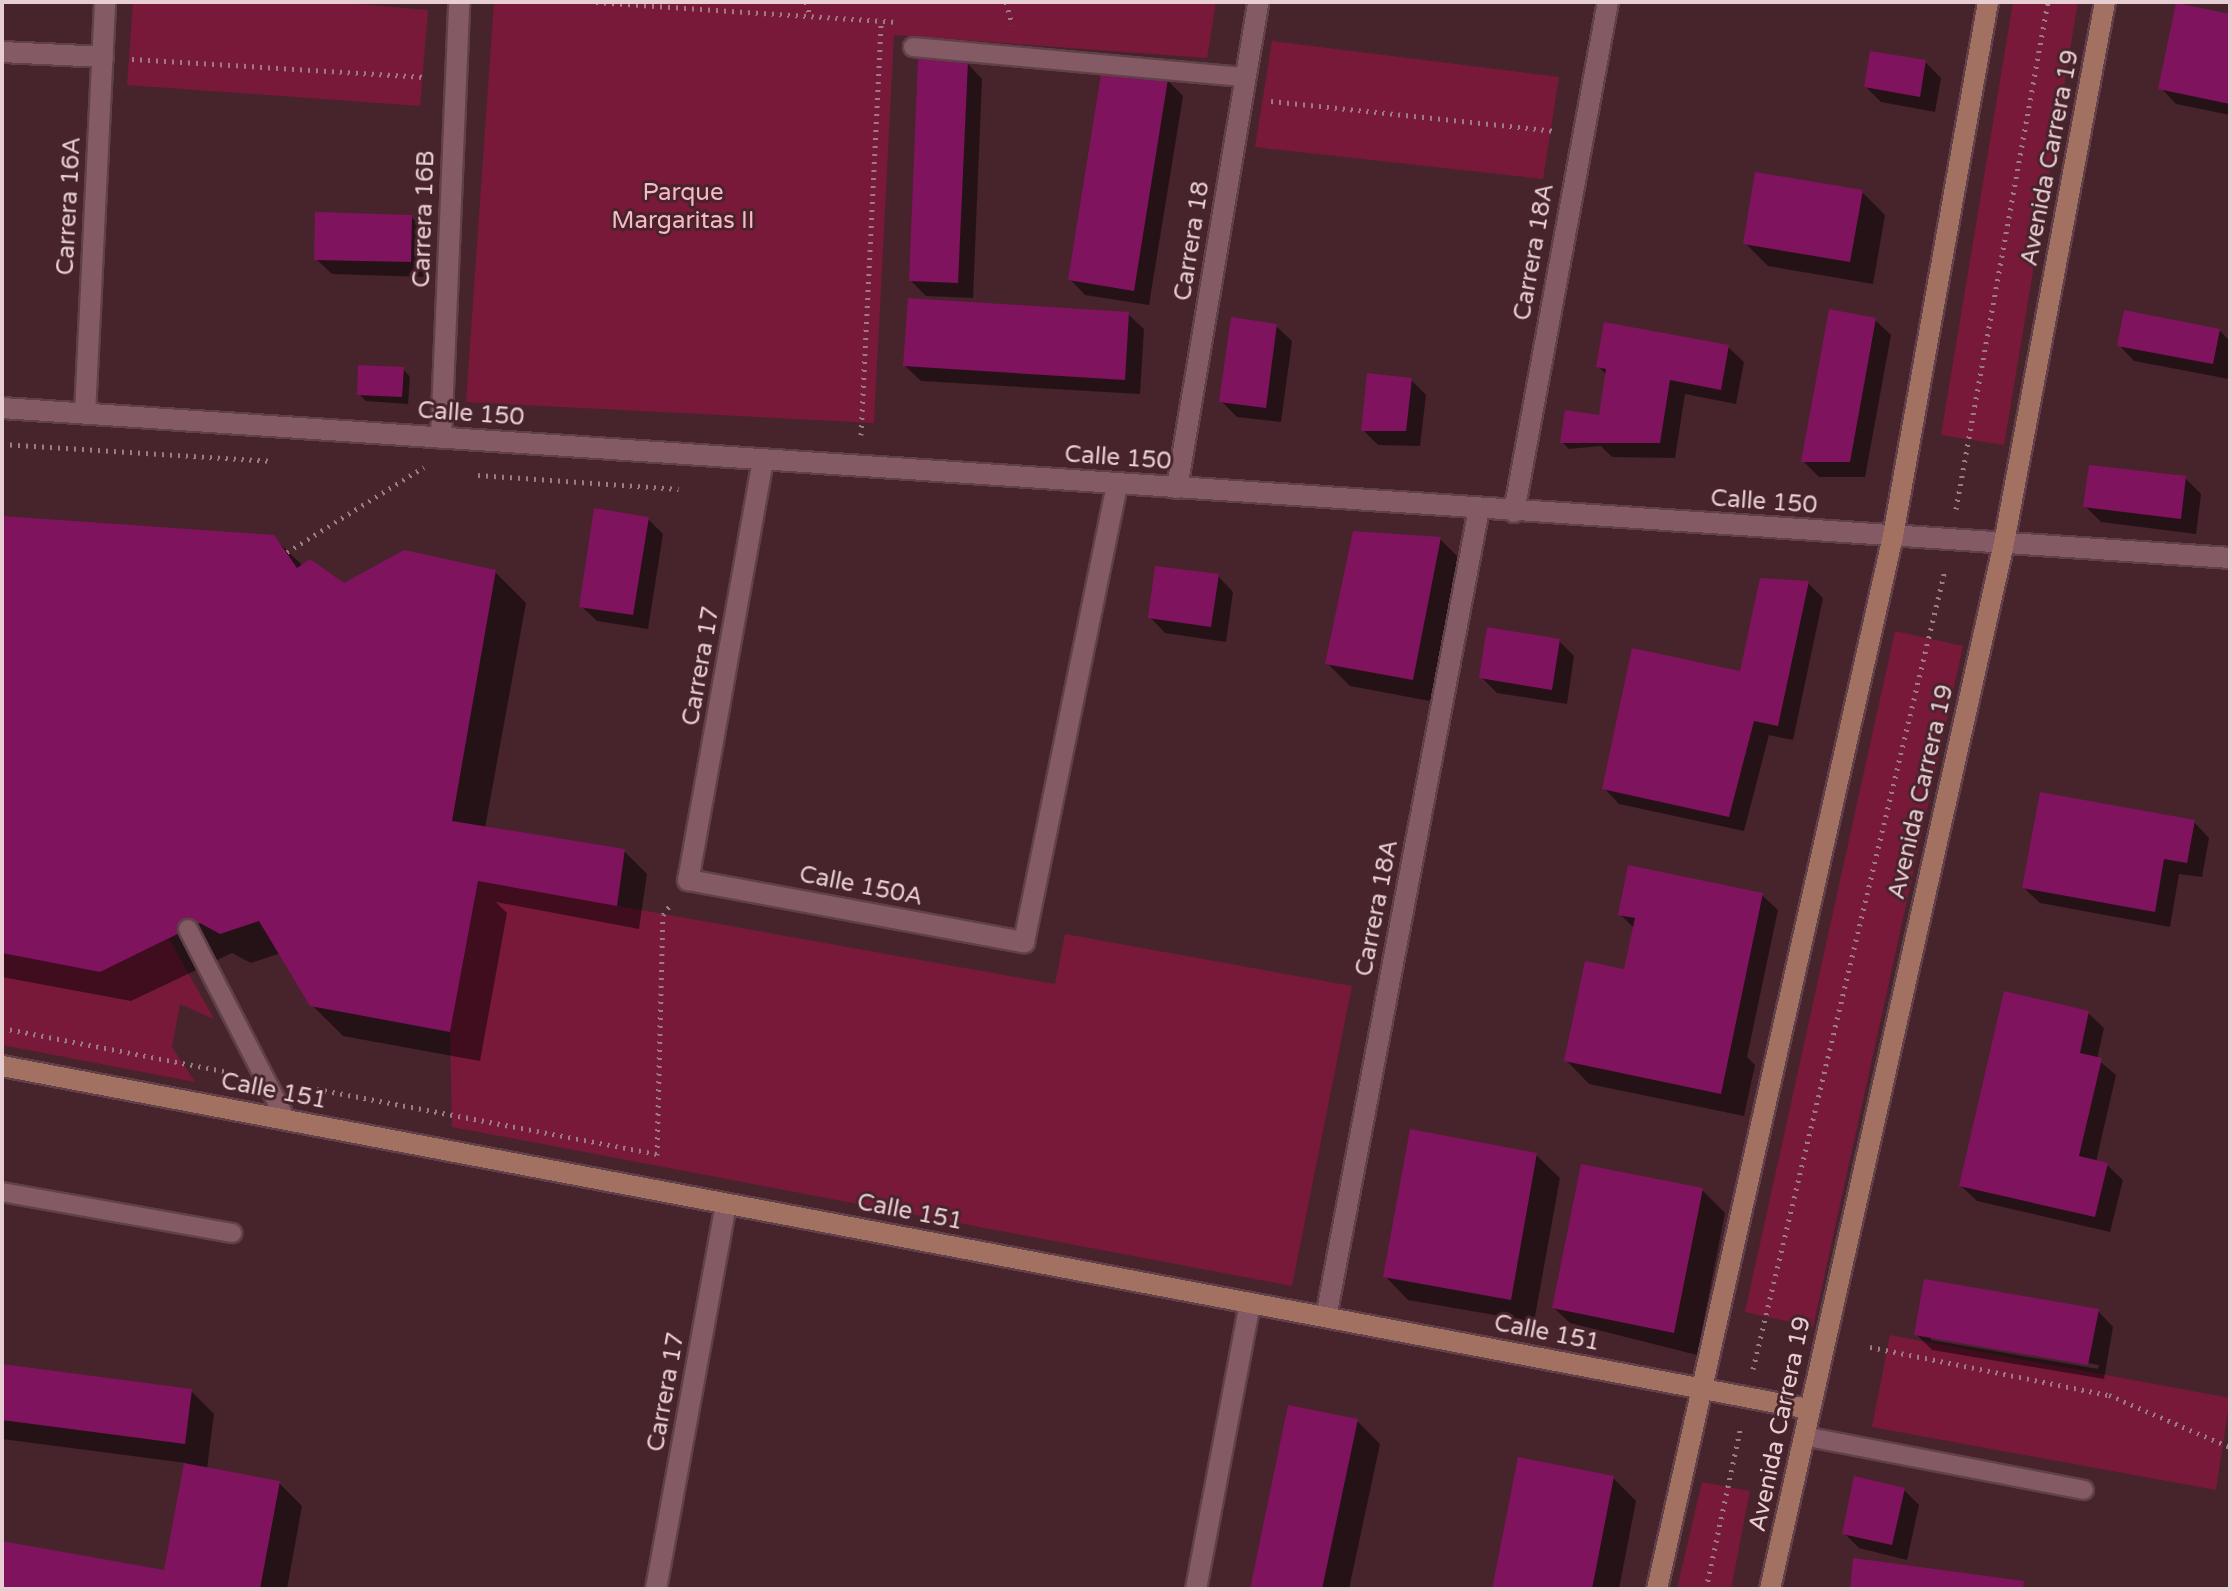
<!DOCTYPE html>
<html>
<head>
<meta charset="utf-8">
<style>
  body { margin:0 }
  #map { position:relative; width:2232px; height:1591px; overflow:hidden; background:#47232c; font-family:"Varela Round",sans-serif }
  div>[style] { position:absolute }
  .green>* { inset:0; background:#79193a }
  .shadow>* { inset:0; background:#0007 }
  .building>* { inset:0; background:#80135d }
  .path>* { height:5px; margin-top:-2.5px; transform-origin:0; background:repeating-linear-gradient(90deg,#9a7c83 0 2px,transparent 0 8px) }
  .roads { filter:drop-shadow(2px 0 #604149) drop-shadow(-2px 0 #604149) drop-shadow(0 2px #604149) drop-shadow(0 -2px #604149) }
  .lane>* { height:18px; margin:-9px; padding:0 9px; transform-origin:9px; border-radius:9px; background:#845b64 }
  .street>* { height:20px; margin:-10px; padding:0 10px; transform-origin:10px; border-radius:10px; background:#845b64 }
  .secondary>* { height:20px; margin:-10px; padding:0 10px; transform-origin:10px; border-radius:10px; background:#a37161 }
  span { translate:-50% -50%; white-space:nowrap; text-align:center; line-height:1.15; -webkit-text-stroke:6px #47232c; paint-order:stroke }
  .street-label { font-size:24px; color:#e7ced3 }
  .park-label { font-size:24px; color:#f8b8c5 }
  .frame { position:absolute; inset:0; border:4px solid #e7ced3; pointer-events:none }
</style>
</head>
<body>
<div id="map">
  <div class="green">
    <i style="clip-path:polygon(133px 2px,336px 2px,428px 10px,420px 106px,127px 85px)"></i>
    <i style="clip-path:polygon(494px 2px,1216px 2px,1207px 58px,894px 35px,874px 423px,466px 402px)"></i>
    <i style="clip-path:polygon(2013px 2px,2078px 2px,2004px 445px,1941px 435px)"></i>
    <i style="clip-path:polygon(1272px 41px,1559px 77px,1543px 179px,1255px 147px)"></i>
    <i style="clip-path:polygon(1895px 631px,1963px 646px,1813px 1327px,1745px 1312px)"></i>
    <i style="clip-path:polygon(478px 881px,1055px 984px,1065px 934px,1352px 986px,1292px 1286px,452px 1127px,450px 1032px)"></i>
    <i style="clip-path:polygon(169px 939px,214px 1019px,180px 1004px,172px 1047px,195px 1082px,2px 1045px,2px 953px,100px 972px)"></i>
    <i style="clip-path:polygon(1890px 1335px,2230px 1398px,2216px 1490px,1872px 1427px)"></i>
    <i style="clip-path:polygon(1702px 1482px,1750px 1491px,1731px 1589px,1677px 1589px)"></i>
  </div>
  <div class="shadow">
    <i style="clip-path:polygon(2230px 16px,2230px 115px,2176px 104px,2161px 88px)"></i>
    <i style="clip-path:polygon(1925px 62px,1941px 78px,1935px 112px,1881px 102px,1866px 87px)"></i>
    <i style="clip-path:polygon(967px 63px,982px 79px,973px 298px,926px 296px,911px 281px)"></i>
    <i style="clip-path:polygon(1167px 80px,1183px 96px,1149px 305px,1085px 295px,1070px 279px)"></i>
    <i style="clip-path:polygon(1862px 192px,1885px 215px,1873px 284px,1768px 266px,1745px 243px)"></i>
    <i style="clip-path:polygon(411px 217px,426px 232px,425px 277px,332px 274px,316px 259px)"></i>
    <i style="clip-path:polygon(1128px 314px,1144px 329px,1140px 394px,921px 381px,905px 366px)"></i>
    <i style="clip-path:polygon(1875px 320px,1891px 335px,1865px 477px,1819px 477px,1803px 461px)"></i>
    <i style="clip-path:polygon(1276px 326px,1292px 341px,1281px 422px,1237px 417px,1221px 401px)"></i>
    <i style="clip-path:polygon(2220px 331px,2230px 341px,2229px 379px,2134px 361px,2119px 345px)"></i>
    <i style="clip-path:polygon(1728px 347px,1744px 362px,1736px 404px,1685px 394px,1675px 458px,1612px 457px,1601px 446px,1569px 449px,1562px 442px,1600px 420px,1607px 375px,1598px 366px)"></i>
    <i style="clip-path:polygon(403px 369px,410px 377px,408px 404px,366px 401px,359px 394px)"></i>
    <i style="clip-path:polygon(1411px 380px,1426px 395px,1420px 446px,1378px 445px,1363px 430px)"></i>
    <i style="clip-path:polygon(2185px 478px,2201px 494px,2196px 534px,2101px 522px,2085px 506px)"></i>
    <i style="clip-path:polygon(2px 518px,273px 537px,303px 566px,344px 585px,495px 572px,526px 603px,485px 828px,624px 851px,647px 874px,639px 929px,496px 902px,507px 913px,480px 1061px,343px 1036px,312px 1005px,281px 953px,251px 963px,232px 953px,131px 1001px,2px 977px)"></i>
    <i style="clip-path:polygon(648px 519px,663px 534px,648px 629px,597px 621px,581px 606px)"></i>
    <i style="clip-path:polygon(1440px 539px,1463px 562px,1435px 702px,1350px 686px,1327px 663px)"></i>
    <i style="clip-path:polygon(1218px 576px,1233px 592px,1226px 642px,1165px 633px,1150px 617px)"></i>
    <i style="clip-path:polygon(1808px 583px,1823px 598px,1793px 740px,1769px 735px,1744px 831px,1619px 804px,1604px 788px,1741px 674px)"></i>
    <i style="clip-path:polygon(1559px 641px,1574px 656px,1567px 704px,1497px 693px,1481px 677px)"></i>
    <i style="clip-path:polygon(2194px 822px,2209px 838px,2202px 877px,2179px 874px,2170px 927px,2040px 903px,2024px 888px)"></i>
    <i style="clip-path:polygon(1762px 895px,1778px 910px,1747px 1057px,1755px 1065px,1744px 1116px,1589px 1084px,1566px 1060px,1626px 971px,1635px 929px,1620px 914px)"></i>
    <i style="clip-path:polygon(2088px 1013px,2104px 1028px,2097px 1059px,2116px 1075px,2096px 1162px,2107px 1165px,2123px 1180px,2110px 1232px,1977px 1201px,1961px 1186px)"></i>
    <i style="clip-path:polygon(1536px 1155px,1560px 1178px,1534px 1322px,1408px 1300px,1385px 1276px)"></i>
    <i style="clip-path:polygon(1702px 1190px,1725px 1213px,1697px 1355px,1570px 1323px,1554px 1308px)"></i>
    <i style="clip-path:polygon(evenodd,2098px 1311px,2113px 1327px,2104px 1379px,1932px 1350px,1916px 1334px,2098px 1311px,1931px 1336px,2099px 1365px,2098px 1369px,1931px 1340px,1931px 1336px)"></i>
    <i style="clip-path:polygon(2px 1366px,191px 1391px,214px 1414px,207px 1469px,279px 1483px,302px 1506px,287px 1589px,2px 1589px,2px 1543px,166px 1572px,186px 1463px,2px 1439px)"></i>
    <i style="clip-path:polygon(1357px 1421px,1380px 1444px,1349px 1589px,1252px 1589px)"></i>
    <i style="clip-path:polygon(1613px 1478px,1636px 1501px,1619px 1589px,1494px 1589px)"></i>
    <i style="clip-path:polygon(1904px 1490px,1919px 1505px,1907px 1560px,1859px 1548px,1844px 1533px)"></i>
  </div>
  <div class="building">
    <i style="clip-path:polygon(2176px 3px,2230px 14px,2230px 104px,2158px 89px)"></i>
    <i style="clip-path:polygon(1870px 51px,1926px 60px,1920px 97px,1864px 87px)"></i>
    <i style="clip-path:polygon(918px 59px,968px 61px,958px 283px,909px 281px)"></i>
    <i style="clip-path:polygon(1102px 68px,1168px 79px,1134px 291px,1068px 280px)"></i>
    <i style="clip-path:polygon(1755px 172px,1863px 190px,1850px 262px,1743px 244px)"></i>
    <i style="clip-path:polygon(315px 212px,412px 215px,411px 262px,314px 260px)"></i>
    <i style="clip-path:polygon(908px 298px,1129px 312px,1125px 380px,903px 366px)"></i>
    <i style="clip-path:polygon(1829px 309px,1876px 318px,1850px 462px,1801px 462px)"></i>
    <i style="clip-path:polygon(2124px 310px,2220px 329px,2213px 364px,2117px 346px)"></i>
    <i style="clip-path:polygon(1231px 317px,1277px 324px,1266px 408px,1219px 402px)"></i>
    <i style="clip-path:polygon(1604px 322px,1729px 345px,1721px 390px,1670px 380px,1660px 443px,1560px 443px,1565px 410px,1599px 415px,1606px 369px,1596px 367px)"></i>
    <i style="clip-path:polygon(358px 365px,404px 367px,402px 397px,357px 395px)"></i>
    <i style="clip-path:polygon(1367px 373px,1412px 378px,1406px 431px,1361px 431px)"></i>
    <i style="clip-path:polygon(2089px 465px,2186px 476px,2181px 519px,2083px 507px)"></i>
    <i style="clip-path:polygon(594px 508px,649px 517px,633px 615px,579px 607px)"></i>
    <i style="clip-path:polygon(2px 516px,274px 535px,297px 568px,310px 559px,344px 583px,404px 550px,496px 570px,452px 821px,625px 849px,617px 906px,478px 881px,450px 1032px,310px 1006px,259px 921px,220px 934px,200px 923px,100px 972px,2px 953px)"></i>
    <i style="clip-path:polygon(1353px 531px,1441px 537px,1413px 680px,1325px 664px)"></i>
    <i style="clip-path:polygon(1155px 566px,1219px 574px,1211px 627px,1148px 618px)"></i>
    <i style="clip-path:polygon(1760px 578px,1809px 581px,1778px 726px,1754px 721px,1729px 817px,1602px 789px,1632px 648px,1740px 671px)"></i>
    <i style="clip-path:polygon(1487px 627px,1560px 639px,1552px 690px,1479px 678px)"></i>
    <i style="clip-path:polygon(2040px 792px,2195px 820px,2187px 863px,2164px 859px,2155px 912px,2022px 888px)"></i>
    <i style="clip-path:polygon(1628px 865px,1763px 893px,1721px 1094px,1564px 1061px,1585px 961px,1624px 969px,1635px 918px,1618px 915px)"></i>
    <i style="clip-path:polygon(2004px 991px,2089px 1011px,2080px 1053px,2102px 1058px,2079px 1156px,2108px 1163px,2095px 1217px,1959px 1186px)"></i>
    <i style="clip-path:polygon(1410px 1129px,1537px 1153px,1511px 1300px,1383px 1277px)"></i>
    <i style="clip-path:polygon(1581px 1164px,1703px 1188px,1674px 1333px,1552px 1308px)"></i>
    <i style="clip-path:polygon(1924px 1279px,2099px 1309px,2088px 1365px,1914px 1335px)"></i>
    <i style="clip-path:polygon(2px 1364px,192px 1389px,185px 1444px,2px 1420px)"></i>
    <i style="clip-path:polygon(1288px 1405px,1358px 1419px,1322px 1589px,1250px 1589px)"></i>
    <i style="clip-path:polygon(1518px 1457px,1614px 1476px,1592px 1589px,1492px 1589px)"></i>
    <i style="clip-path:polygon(184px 1463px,280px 1481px,260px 1589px,2px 1589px,2px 1541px,164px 1570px)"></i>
    <i style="clip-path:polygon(1854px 1476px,1905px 1488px,1892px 1545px,1842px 1534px)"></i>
    <i style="clip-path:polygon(1853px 1558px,2024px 1581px,2023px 1589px,1850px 1589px)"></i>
  </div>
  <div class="path">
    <i style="left:596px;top:2px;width:299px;rotate:3.8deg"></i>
    <i style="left:806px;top:2px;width:15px;rotate:74deg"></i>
    <i style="left:1006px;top:2px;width:24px;rotate:75deg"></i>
    <i style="left:132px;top:59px;width:294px;rotate:3.5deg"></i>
    <i style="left:1271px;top:101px;width:286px;rotate:6deg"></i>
    <i style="left:861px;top:435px;width:414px;rotate:-87.2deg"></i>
    <i style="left:2px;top:444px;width:271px;rotate:3.6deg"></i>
    <i style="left:478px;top:475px;width:201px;rotate:4deg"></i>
    <i style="left:1956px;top:509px;width:515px;rotate:-79.72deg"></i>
    <i style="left:287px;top:552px;width:161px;rotate:-31.8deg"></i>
    <i style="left:2px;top:1028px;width:230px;rotate:11deg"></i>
    <i style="left:301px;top:1086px;width:362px;rotate:10.8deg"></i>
    <i style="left:657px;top:1155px;width:240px;rotate:-88.6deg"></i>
    <i style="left:663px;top:915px;width:14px;rotate:-54deg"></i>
    <i style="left:1870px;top:1347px;width:244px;rotate:11.4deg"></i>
    <i style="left:2109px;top:1395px;width:132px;rotate:23.3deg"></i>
    <i style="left:1753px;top:1369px;width:822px;rotate:-76.49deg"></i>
    <i style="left:1706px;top:1589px;width:167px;rotate:-77.9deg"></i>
  </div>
  <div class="roads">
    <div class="lane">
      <i style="left:913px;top:47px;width:333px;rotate:5.2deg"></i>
      <i style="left:188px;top:929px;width:215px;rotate:62.8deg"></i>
      <i style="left:2px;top:1192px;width:234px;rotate:10.1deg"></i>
      <i style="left:1804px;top:1436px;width:285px;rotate:10.9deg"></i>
    </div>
    <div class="street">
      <i style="left:2px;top:52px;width:101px;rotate:2.8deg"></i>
      <i style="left:2px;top:408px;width:2233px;rotate:3.85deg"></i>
      <i style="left:85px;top:413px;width:411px;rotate:-87.2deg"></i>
      <i style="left:441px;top:438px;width:436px;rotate:-87.6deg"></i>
      <i style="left:763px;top:460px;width:427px;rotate:100.1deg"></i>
      <i style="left:688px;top:880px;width:342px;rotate:10.5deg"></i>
      <i style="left:1024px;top:942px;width:467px;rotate:-78.5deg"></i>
      <i style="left:1177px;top:488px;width:493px;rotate:-80.5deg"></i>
      <i style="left:1514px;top:512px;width:519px;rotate:-79.56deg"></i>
      <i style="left:1326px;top:1317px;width:822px;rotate:-79.28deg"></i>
      <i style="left:656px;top:1589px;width:391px;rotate:-79.7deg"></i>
      <i style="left:1196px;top:1589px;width:291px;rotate:-79.3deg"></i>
    </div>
    <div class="secondary">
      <i style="left:2px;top:1066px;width:1839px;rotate:10.75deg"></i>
      <i style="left:1657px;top:1589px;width:1079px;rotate:-77.37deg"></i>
      <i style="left:1893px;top:536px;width:542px;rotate:-79.91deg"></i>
      <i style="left:1770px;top:1589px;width:1072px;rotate:-77.39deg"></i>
      <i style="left:2004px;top:543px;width:550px;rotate:-79.43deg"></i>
    </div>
  </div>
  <div class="street-label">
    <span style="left:2050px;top:158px;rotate:-79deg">Avenida Carrera 19</span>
    <span style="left:69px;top:206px;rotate:-87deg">Carrera 16A</span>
    <span style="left:424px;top:219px;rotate:-88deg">Carrera 16B</span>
    <span style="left:1192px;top:241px;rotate:-81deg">Carrera 18</span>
    <span style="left:1534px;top:252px;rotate:-80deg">Carrera 18A</span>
    <span style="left:471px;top:414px;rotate:4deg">Calle 150</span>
    <span style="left:1118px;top:458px;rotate:4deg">Calle 150</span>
    <span style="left:1764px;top:502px;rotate:4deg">Calle 150</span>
    <span style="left:701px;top:666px;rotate:-80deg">Carrera 17</span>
    <span style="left:1921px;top:792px;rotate:-77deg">Avenida Carrera 19</span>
    <span style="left:861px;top:886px;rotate:11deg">Calle 150A</span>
    <span style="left:1377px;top:908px;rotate:-79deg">Carrera 18A</span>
    <span style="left:274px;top:1091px;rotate:11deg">Calle 151</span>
    <span style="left:910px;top:1212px;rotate:11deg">Calle 151</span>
    <span style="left:1547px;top:1333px;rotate:11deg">Calle 151</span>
    <span style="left:666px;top:1392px;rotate:-80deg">Carrera 17</span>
    <span style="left:1780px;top:1424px;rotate:-78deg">Avenida Carrera 19</span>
  </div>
  <div class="park-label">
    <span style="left:683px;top:207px">Parque<br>Margaritas II</span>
  </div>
  <div class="frame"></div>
</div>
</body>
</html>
